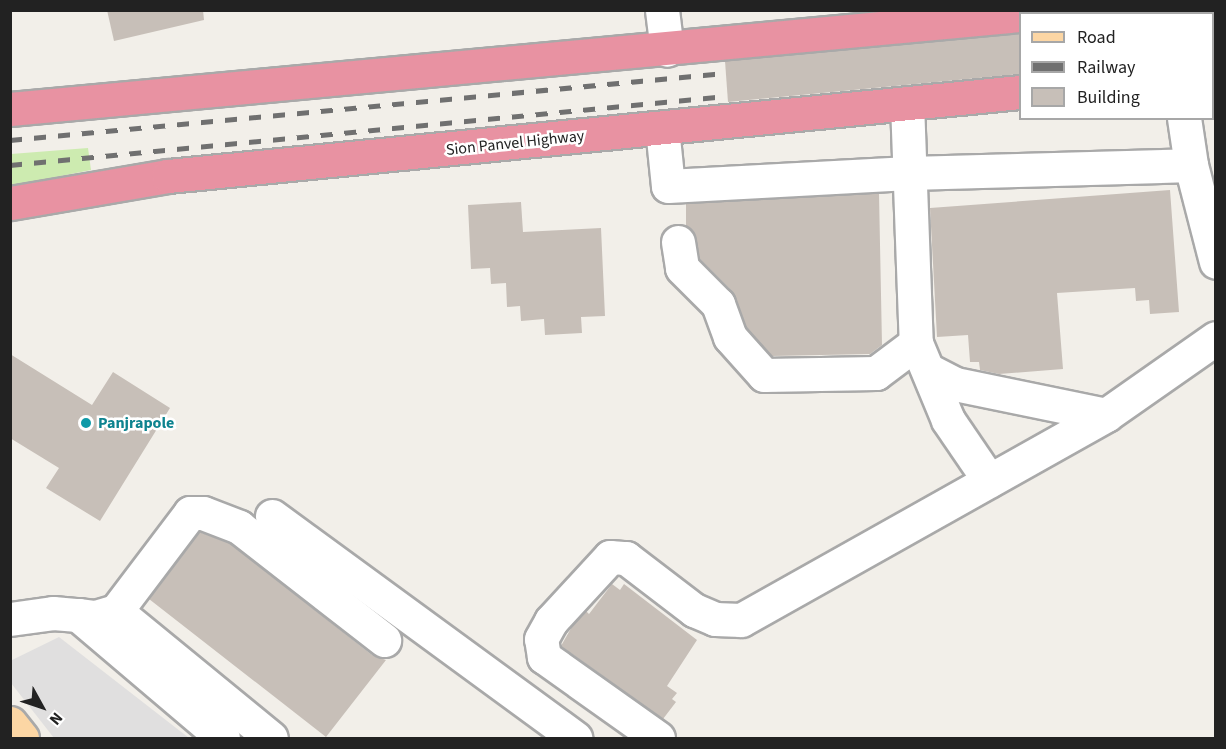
<!DOCTYPE html>
<html>
<head>
<meta charset="utf-8">
<style>
  body { margin:0 }
  #map { position:relative; width:1226px; height:749px; overflow:hidden; background:#f2efe9; font-family:"Source Sans 3",sans-serif }
  div>[style] { position:absolute }
  .residential>* { inset:0; background:#e0dfdf }
  .grass>* { inset:0; background:#cdebb0 }
  .building>* { inset:0; background:#c7bfb8 }
  .roads { filter:drop-shadow(2px 0 #a9a9a9) drop-shadow(-2px 0 #a9a9a9) drop-shadow(0 2px #a9a9a9) drop-shadow(0 -2px #a9a9a9) }
  .minor>* { height:33px; margin:-16.5px; padding:0 16.5px; transform-origin:16.5px; border-radius:16.5px; background:#fff }
  .major>* { height:33px; margin:-16.5px; padding:0 16.5px; transform-origin:16.5px; border-radius:16.5px; background:#fcd6a4 }
  .highway>* { height:33px; margin:-16.5px; padding:0 16.5px; transform-origin:16.5px; border-radius:16.5px; background:#e892a2 }
  .rail>* { height:4.5px; margin-top:-2.25px; transform-origin:0; background:repeating-linear-gradient(90deg,#707070 0 12px,transparent 0 24px) }
  .dots>* { width:16px; height:16px; translate:-50% -50%; box-sizing:border-box; border:3px solid #fff; border-radius:50% }
  span { translate:-50% -50%; white-space:nowrap; text-align:center; line-height:1.15; -webkit-text-stroke:5px #fff; paint-order:stroke }
  .street-label { font-size:16px; color:#222 }
  .culture-label { font-size:16px; color:#0d838f; font-weight:700 }
  .left { translate:0 -50%; text-align:left }
  .frame { position:absolute; inset:0; border:12px solid #222; pointer-events:none }
  .legend { position:absolute; left:1019px; top:12px; width:195px; height:108px; box-sizing:border-box; background:#fff; border:2px solid #a7a7a7; margin:0; padding:8px 10px; list-style:none; font-size:18px; color:#222 }
  .legend li { display:flex; align-items:center; gap:12px; height:30px }
  .legend b { width:30px; border:2px solid #a7a7a7 }
  .north { position:absolute; left:12px; top:677px; width:60px; height:60px; -webkit-text-stroke:4px #fff; paint-order:stroke; rotate:130deg; font-size:16px; font-weight:700; line-height:24px; text-align:center; color:#222 }
  .north::after { content:''; display:block; margin:auto; width:21px; height:27px; background:#222; clip-path:polygon(50% 0,100% 100%,50% 72%,0 100%) }
</style>
</head>
<body>
<div id="map">
  <div class="residential">
    <i style="clip-path:polygon(59px 637px,189px 738px,54px 738px,11px 683px,10px 661px)"></i>
  </div>
  <div class="grass">
    <i style="clip-path:polygon(88px 148px,91px 170px,11px 186px,11px 154px)"></i>
  </div>
  <div class="building">
    <i style="clip-path:polygon(107px 10px,203px 10px,204px 20px,114px 41px)"></i>
    <i style="clip-path:polygon(1020px 34px,1020px 74px,728px 102px,725px 61px)"></i>
    <i style="clip-path:polygon(1170px 190px,1179px 312px,1150px 314px,1149px 300px,1136px 301px,1135px 288px,1057px 293px,1063px 369px,999px 374px,980px 370px,979px 362px,970px 362px,968px 335px,937px 337px,930px 208px)"></i>
    <i style="clip-path:polygon(879px 193px,882px 345px,870px 354px,772px 356px,746px 327px,732px 291px,700px 259px,696px 239px,686px 226px,686px 204px)"></i>
    <i style="clip-path:polygon(521px 202px,523px 232px,601px 228px,605px 316px,581px 317px,582px 333px,545px 335px,544px 319px,521px 321px,520px 306px,507px 307px,506px 283px,491px 284px,490px 268px,471px 269px,468px 205px)"></i>
    <i style="clip-path:polygon(10px 354px,92px 405px,113px 372px,170px 408px,100px 521px,46px 488px,59px 468px,10px 438px)"></i>
    <i style="clip-path:polygon(199px 532px,230px 543px,372px 655px,386px 660px,326px 737px,149px 599px)"></i>
    <i style="clip-path:polygon(612px 584px,620px 590px,624px 584px,697px 640px,667px 686px,677px 693px,672px 699px,676px 702px,663px 719px,561px 646px,574px 623px,586px 611px,589px 614px)"></i>
  </div>
  <div class="roads">
    <div class="minor">
      <i style="left:662px;top:10px;width:40px;rotate:82.9deg"></i>
      <i style="left:907px;top:103px;width:240px;rotate:87.9deg"></i>
      <i style="left:916px;top:343px;width:83px;rotate:67.4deg"></i>
      <i style="left:948px;top:420px;width:73px;rotate:55.7deg"></i>
      <i style="left:1184px;top:118px;width:48px;rotate:81.5deg"></i>
      <i style="left:1191px;top:165px;width:100px;rotate:75.5deg"></i>
      <i style="left:662px;top:128px;width:58px;rotate:84.1deg"></i>
      <i style="left:668px;top:186px;width:241px;rotate:-3.1deg"></i>
      <i style="left:909px;top:173px;width:282px;rotate:-1.6deg"></i>
      <i style="left:678px;top:242px;width:26px;rotate:81deg"></i>
      <i style="left:682px;top:268px;width:51px;rotate:45deg"></i>
      <i style="left:718px;top:304px;width:35px;rotate:70deg"></i>
      <i style="left:730px;top:337px;width:51px;rotate:48.2deg"></i>
      <i style="left:764px;top:375px;width:112px;rotate:-1deg"></i>
      <i style="left:876px;top:373px;width:50px;rotate:-36.9deg"></i>
      <i style="left:928px;top:370px;width:30px;rotate:27deg"></i>
      <i style="left:955px;top:384px;width:154px;rotate:11.6deg"></i>
      <i style="left:1106px;top:415px;width:134px;rotate:-35deg"></i>
      <i style="left:272px;top:516px;width:376px;rotate:36.2deg"></i>
      <i style="left:116px;top:611px;width:200px;rotate:39.3deg"></i>
      <i style="left:78px;top:615px;width:17px;rotate:7deg"></i>
      <i style="left:95px;top:617px;width:22px;rotate:-16deg"></i>
      <i style="left:116px;top:611px;width:123px;rotate:-52.9deg"></i>
      <i style="left:190px;top:513px;width:13px"></i>
      <i style="left:203px;top:513px;width:39px;rotate:21deg"></i>
      <i style="left:239px;top:527px;width:184px;rotate:37.9deg"></i>
      <i style="left:10px;top:619px;width:43px;rotate:-7.9deg"></i>
      <i style="left:53px;top:613px;width:25px;rotate:5deg"></i>
      <i style="left:78px;top:615px;width:190px;rotate:40.3deg"></i>
      <i style="left:658px;top:738px;width:140px;rotate:-144.6deg"></i>
      <i style="left:544px;top:657px;width:18px;rotate:-99deg"></i>
      <i style="left:541px;top:639px;width:21px;rotate:-61deg"></i>
      <i style="left:551px;top:621px;width:87px;rotate:-47.3deg"></i>
      <i style="left:610px;top:557px;width:16px;rotate:4deg"></i>
      <i style="left:626px;top:558px;width:86px;rotate:37.4deg"></i>
      <i style="left:694px;top:610px;width:23px;rotate:23deg"></i>
      <i style="left:715px;top:619px;width:26px;rotate:2deg"></i>
      <i style="left:741px;top:620px;width:419px;rotate:-29.3deg"></i>
    </div>
    <div class="major">
      <i style="left:10px;top:723px;width:19px;rotate:51deg"></i>
    </div>
    <div class="highway">
      <i style="left:1037px;top:14px;width:30px;rotate:-8deg"></i>
      <i style="left:1212px;top:73px;width:4px;rotate:-14deg"></i>
      <i style="left:10px;top:109px;width:1014px;rotate:-5.32deg"></i>
      <i style="left:10px;top:203px;width:160px;rotate:-9.7deg"></i>
      <i style="left:168px;top:176px;width:856px;rotate:-5.63deg"></i>
    </div>
  </div>
  <div class="rail">
    <i style="left:10px;top:140px;width:718px;rotate:-5.35deg"></i>
    <i style="left:10px;top:165px;width:720px;rotate:-5.5deg"></i>
  </div>
  <div class="dots">
    <i style="left:86px;top:423px;background:#0f9aa8"></i>
  </div>
  <div class="street-label">
    <span style="left:515px;top:143px;rotate:-6deg">Sion Panvel Highway</span>
  </div>
  <div class="culture-label">
    <span class="left" style="left:98px;top:423px">Panjrapole</span>
  </div>
  <div class="frame"></div>
  <ul class="legend">
  <li><b style="height:8px;background:#fcd6a4"></b>Road</li>
  <li><b style="height:8px;background:#707070"></b>Railway</li>
  <li><b style="height:16px;background:#c7bfb8"></b>Building</li>
  </ul>
  <div class="north">N</div>
</div>
</body>
</html>
